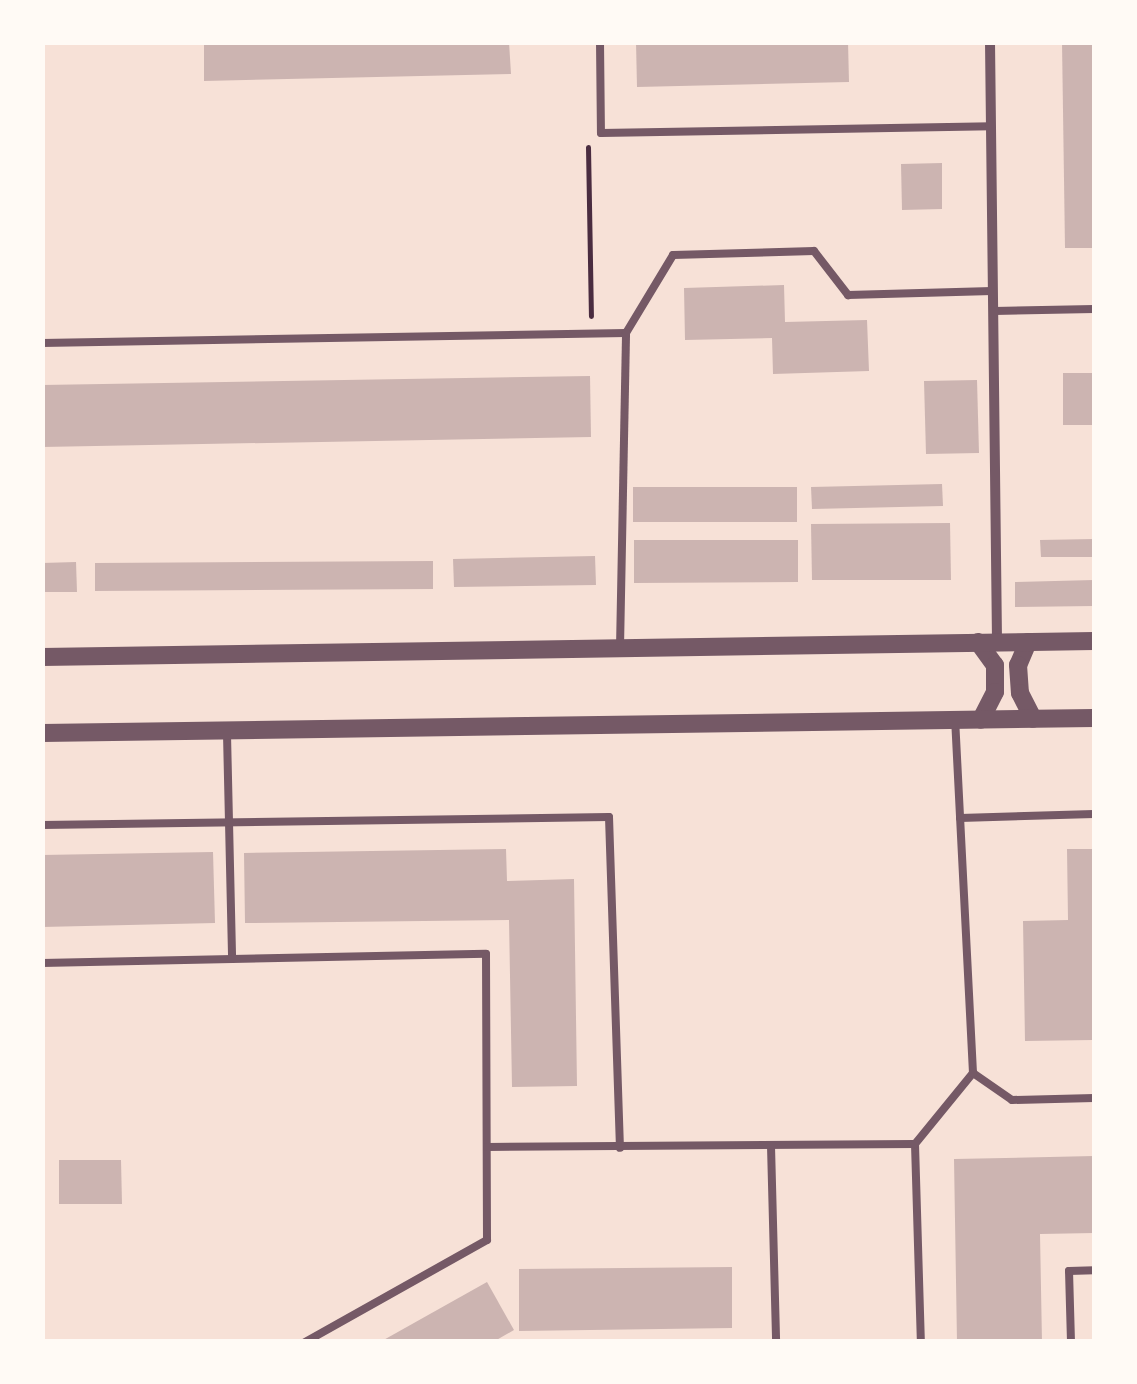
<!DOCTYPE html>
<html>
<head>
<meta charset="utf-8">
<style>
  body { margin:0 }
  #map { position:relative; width:1137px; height:1384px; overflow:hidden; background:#f7e1d7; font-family:Merriweather,serif }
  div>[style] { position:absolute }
  .building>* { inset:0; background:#ccb4b1 }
  .path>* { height:5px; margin:-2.5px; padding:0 2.5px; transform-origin:2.5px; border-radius:2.5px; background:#4a2c40 }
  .service>* { height:8px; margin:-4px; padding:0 4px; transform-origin:4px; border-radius:4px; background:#755966 }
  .minor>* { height:10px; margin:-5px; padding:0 5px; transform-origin:5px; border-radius:5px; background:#755966 }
  .tertiary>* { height:18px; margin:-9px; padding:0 9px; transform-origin:9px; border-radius:9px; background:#755966 }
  span { translate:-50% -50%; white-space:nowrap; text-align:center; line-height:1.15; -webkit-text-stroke:10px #fffaf5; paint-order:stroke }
  .frame { position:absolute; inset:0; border:45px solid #fffaf5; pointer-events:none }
</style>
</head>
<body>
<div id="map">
  <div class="building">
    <i style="clip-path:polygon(204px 42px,509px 42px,511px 74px,204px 81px)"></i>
    <i style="clip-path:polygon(636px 42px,848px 42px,849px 82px,637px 87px)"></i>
    <i style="clip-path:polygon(1062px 42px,1094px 42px,1094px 248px,1065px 248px)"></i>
    <i style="clip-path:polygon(942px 163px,942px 209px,902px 210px,901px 164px)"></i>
    <i style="clip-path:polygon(784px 285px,785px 322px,867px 320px,869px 371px,773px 374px,772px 338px,685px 340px,684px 288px)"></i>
    <i style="clip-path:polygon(1063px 373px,1094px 373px,1094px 425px,1063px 425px)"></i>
    <i style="clip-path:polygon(590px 376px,591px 437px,42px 447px,42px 385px)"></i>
    <i style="clip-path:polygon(977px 380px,979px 453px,926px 454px,924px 381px)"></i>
    <i style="clip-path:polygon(942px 484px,943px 506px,812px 509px,811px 487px)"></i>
    <i style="clip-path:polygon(633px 487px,797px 487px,797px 522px,633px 522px)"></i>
    <i style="clip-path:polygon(950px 523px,951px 580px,812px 580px,811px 524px)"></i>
    <i style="clip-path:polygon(1094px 539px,1094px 557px,1041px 557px,1040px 540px)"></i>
    <i style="clip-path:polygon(634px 540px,798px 540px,798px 582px,634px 583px)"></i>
    <i style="clip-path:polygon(595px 556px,596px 585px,454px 587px,453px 559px)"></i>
    <i style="clip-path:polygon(433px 561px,433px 589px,95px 591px,95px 563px)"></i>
    <i style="clip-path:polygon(76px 562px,77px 592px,42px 592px,42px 563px)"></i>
    <i style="clip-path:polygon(1094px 580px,1094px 606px,1015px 607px,1015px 582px)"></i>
    <i style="clip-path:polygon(506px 849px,507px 881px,574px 879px,577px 1086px,512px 1087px,509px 920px,245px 923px,244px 853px)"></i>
    <i style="clip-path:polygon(1067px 849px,1094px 849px,1093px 1040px,1025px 1041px,1023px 921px,1068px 920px)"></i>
    <i style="clip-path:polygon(213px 852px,215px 923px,42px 927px,42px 855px)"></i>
    <i style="clip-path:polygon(1094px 1156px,1094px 1233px,1040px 1234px,1042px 1342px,957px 1342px,954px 1159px)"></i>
    <i style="clip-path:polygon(59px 1160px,121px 1160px,122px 1204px,59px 1204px)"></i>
    <i style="clip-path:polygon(732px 1267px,732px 1328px,519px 1331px,519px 1269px)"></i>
    <i style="clip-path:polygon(487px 1282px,514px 1330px,493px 1342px,380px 1342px)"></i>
  </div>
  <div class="path">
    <i style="left:588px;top:147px;width:169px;rotate:89deg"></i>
  </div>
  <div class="service">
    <i style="left:600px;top:42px;width:91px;rotate:89.4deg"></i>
    <i style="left:601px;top:133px;width:390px;rotate:-1deg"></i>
    <i style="left:994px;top:311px;width:100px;rotate:-1.1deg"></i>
    <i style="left:42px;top:343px;width:584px;rotate:-0.98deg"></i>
    <i style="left:626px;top:333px;width:91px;rotate:-58.9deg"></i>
    <i style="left:673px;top:255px;width:141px;rotate:-1.6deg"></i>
    <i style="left:814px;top:251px;width:56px;rotate:52.3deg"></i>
    <i style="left:848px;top:295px;width:144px;rotate:-1.6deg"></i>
    <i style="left:620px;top:648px;width:315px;rotate:-88.9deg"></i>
    <i style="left:227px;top:734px;width:225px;rotate:88.7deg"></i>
    <i style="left:960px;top:818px;width:134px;rotate:-1.7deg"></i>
    <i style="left:42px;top:825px;width:567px;rotate:-0.81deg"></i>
    <i style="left:609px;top:817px;width:331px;rotate:88.1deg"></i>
    <i style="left:42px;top:963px;width:444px;rotate:-1.2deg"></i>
    <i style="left:486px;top:954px;width:286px;rotate:89.8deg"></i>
    <i style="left:487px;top:1240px;width:209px;rotate:150.7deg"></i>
    <i style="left:973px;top:1073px;width:47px;rotate:34.7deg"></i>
    <i style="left:1012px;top:1100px;width:82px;rotate:-1.4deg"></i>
    <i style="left:915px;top:1144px;width:198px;rotate:88.3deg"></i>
    <i style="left:771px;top:1146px;width:196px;rotate:88.5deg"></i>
    <i style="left:487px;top:1147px;width:428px;rotate:-0.4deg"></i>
    <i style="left:915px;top:1144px;width:92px;rotate:-50.8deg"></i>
    <i style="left:973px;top:1073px;width:352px;rotate:-92.9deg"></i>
    <i style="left:1071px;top:1342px;width:71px;rotate:-91.6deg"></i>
    <i style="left:1069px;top:1271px;width:25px;rotate:-2deg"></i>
  </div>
  <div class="minor">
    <i style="left:990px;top:42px;width:600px;rotate:89.33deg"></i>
  </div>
  <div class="tertiary">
    <i style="left:978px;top:642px;width:29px;rotate:54deg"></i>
    <i style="left:995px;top:665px;width:27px;rotate:90deg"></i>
    <i style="left:995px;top:692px;width:31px;rotate:117deg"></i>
    <i style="left:1028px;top:642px;width:25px;rotate:113deg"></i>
    <i style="left:1018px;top:665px;width:28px;rotate:86deg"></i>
    <i style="left:1020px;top:693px;width:29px;rotate:63deg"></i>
    <i style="left:42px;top:657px;width:1052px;rotate:-0.87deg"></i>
    <i style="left:42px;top:733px;width:1052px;rotate:-0.82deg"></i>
  </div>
  <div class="frame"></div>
</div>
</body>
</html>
